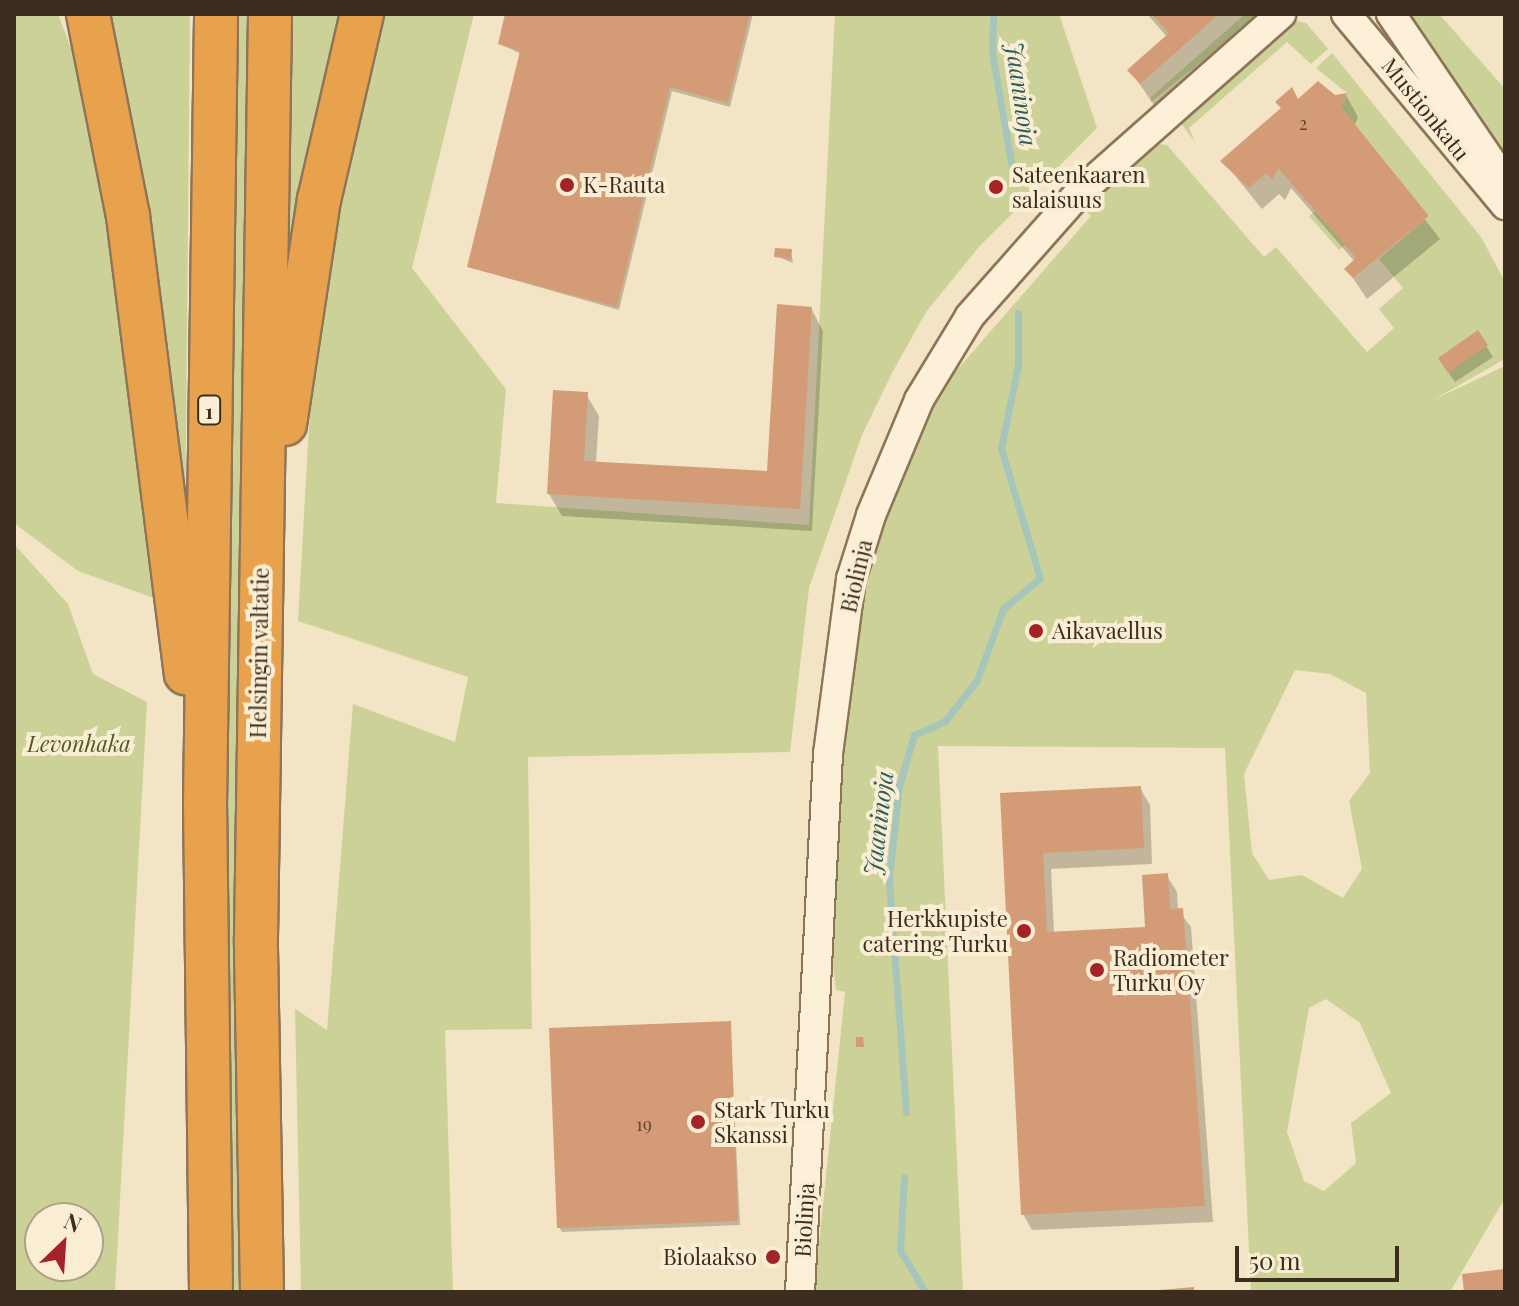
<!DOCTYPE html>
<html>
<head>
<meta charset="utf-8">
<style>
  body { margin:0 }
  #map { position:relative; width:1519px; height:1306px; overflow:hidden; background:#f2e4c4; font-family:"Playfair Display",serif }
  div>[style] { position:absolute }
  .green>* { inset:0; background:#ccd297 }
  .shadow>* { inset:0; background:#0003 }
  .stream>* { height:7px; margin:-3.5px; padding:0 3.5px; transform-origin:3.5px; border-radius:3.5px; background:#a6c5bb }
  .building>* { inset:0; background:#d39c77 }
  .roads { filter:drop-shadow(2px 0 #8f7458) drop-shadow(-2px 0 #8f7458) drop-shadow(0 2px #8f7458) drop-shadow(0 -2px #8f7458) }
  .minor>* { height:28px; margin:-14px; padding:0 14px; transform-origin:14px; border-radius:14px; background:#fcf1d8 }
  .highway>* { height:42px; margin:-21px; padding:0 21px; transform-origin:21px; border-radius:21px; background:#e8a24e }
  .dots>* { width:22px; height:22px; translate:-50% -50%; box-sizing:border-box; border:4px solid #f9eed4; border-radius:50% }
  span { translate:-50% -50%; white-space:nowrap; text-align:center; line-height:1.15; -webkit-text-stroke:8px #f9eed4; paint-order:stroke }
  .number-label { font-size:18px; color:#624934 }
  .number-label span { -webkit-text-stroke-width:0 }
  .shield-label span { padding:2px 6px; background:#f9eed4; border:2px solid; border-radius:6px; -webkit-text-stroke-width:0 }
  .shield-label { font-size:20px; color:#3d2d1e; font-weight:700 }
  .street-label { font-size:22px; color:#3d2d1e }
  .poi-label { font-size:22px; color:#3d2d1e }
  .left { translate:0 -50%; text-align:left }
  .right { translate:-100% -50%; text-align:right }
  .park-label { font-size:22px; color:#4e5c22; font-style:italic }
  .water-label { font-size:24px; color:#2c5e5a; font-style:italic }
  .frame { position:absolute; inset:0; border:16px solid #3d2d1e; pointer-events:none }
  .north { position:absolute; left:24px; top:1202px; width:80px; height:80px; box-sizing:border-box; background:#f9eed4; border:2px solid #aea18b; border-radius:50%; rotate:25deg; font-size:22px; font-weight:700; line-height:32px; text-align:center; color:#3d2d1e }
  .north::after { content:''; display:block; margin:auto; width:28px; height:36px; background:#a32326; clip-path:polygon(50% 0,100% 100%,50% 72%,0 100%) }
  .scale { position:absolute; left:1235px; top:1246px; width:164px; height:36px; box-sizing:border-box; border:4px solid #3d2d1e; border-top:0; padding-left:10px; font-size:24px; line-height:28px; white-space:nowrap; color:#3d2d1e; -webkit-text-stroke:6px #f9eed4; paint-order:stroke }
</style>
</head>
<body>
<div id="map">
  <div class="green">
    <i style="clip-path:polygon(14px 14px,58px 14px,89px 95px,127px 320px,160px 600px,78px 571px,14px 523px)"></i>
    <i style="clip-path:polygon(101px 14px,190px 14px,185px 538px)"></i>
    <i style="clip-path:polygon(236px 14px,252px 14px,241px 1292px,231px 1292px,223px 886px)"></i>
    <i style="clip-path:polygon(292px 14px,353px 14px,296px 270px,286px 267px)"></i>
    <i style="clip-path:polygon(378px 14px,474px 14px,412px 268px,506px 389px,496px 503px,809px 525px,835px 14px,1059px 14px,1097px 128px,978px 248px,926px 312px,892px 373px,862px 435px,809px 588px,790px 752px,528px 757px,532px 1029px,445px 1030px,453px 1292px,301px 1292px,295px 1009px,327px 1030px,353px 704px,455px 742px,468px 677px,298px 621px,312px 373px,335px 204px)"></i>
    <i style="clip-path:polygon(1245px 14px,1261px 14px,1151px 102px,1151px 97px)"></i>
    <i style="clip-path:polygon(1400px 14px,1439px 14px,1505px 89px,1505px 164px)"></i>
    <i style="clip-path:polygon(1292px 20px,1306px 23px,1328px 49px,1311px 64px,1287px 42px,1189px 128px,1195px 142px,1180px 122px)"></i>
    <i style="clip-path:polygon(evenodd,1332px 53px,1481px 237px,1505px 282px,1505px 359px,1433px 400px,1505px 366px,1505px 1198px,1450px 1292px,1251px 1292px,1225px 748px,938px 746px,963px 1292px,814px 1292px,845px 992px,836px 990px,831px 948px,841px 709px,867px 569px,902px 471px,943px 386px,1091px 216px,1087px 212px,1107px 182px,1151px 143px,1167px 145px,1264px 257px,1276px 247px,1367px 352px,1394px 328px,1379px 309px,1403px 288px,1379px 259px,1429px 216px,1341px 107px,1347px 93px,1316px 68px,1332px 53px,1295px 670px,1330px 674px,1366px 693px,1370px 773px,1349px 801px,1362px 869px,1343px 898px,1302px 875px,1269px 880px,1252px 853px,1244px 774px,1295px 670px,1332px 53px,1326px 999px,1360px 1023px,1391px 1093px,1351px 1123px,1356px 1163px,1324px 1191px,1304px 1181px,1287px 1132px,1309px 1008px,1326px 999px)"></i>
    <i style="clip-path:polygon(1315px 211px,1345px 245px,1339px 250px,1309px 216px)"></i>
    <i style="clip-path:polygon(evenodd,14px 544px,68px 604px,93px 674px,147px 702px,115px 1292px,14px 1292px,14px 544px,40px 1218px,88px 1218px,88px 1266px,40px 1266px,40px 1218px)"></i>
  </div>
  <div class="shadow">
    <i style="clip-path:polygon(508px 14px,753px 14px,730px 107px,672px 91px,619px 310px,469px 267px,521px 54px,500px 44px)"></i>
    <i style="clip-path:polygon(1147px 14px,1256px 14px,1154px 105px,1130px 70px,1167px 37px)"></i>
    <i style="clip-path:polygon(1346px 95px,1358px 117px,1354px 127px,1440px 239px,1367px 299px,1347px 269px,1355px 262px,1291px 188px,1285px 200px,1279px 194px,1262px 209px,1223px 161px,1298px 101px)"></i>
    <i style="clip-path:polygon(791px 251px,793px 263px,776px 256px)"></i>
    <i style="clip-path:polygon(811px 308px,823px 331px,812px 531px,562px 516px,549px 494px,586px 394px,599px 416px,596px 463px,769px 473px)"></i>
    <i style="clip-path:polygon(1478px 333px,1493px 357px,1455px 382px,1446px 369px)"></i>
    <i style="clip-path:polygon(1140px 788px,1150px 805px,1152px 864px,1051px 869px,1054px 933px,1147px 929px,1167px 876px,1177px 892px,1178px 910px,1191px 927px,1213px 1222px,1032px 1230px,1023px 1214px,1002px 795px)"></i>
    <i style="clip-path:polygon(730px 1023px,740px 1225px,562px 1232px,559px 1227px)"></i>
  </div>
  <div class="stream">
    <i style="left:993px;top:14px;width:39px;rotate:91deg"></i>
    <i style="left:992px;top:53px;width:128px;rotate:80.1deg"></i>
    <i style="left:906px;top:1112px;width:234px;rotate:-94.2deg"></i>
    <i style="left:889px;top:879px;width:94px;rotate:-83.9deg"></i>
    <i style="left:899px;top:786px;width:53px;rotate:-73.6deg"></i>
    <i style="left:914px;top:735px;width:34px;rotate:-24deg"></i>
    <i style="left:945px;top:721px;width:52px;rotate:-52deg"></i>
    <i style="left:977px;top:680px;width:76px;rotate:-69.9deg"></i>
    <i style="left:1003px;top:609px;width:48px;rotate:-40deg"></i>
    <i style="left:1040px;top:578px;width:136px;rotate:-106.7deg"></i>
    <i style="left:1001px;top:448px;width:85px;rotate:-78.4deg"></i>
    <i style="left:1018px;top:365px;width:52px;rotate:-90deg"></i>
    <i style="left:904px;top:1177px;width:73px;rotate:93.1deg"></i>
    <i style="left:900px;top:1250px;width:49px;rotate:59.2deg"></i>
  </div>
  <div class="building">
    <i style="clip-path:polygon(505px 14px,750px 14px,728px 103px,670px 87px,617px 307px,467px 267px,520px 51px,498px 44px)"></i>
    <i style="clip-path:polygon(1152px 14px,1219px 14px,1140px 84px,1127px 70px,1169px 33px)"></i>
    <i style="clip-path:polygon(1318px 81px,1335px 95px,1347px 93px,1341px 107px,1429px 216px,1353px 278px,1344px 269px,1356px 258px,1278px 168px,1272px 180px,1266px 173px,1249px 188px,1220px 161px,1281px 108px,1275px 102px,1292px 87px,1298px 99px)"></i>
    <i style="clip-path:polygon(775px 248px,792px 249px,791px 259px,774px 257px)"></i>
    <i style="clip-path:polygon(777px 304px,812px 307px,800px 509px,547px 494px,553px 390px,588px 392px,584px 461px,767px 471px)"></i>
    <i style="clip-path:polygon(1478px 330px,1488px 345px,1448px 373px,1438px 358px)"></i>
    <i style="clip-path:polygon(1141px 786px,1144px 848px,1043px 853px,1047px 932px,1145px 927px,1142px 875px,1168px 873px,1170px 909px,1183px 908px,1205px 1206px,1021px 1215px,1000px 793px)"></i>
    <i style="clip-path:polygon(731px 1021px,738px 1221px,557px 1228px,549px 1028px)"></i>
    <i style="clip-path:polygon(856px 1037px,863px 1037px,864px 1047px,856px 1047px)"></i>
    <i style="clip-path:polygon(1505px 1269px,1505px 1292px,1464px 1292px,1462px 1274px)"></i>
    <i style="clip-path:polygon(1194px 1287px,1194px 1292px,1160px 1292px,1160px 1290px)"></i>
  </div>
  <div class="roads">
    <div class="minor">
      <i style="left:1346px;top:14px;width:249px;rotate:50.2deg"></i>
      <i style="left:1391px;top:14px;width:203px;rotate:55.8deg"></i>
      <i style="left:800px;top:1292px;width:539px;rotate:-87.02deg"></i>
      <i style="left:828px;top:754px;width:177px;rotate:-82.5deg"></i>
      <i style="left:851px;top:579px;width:67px;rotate:-72.6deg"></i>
      <i style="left:871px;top:515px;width:125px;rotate:-67.3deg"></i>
      <i style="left:919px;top:400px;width:98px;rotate:-58.7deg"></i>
      <i style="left:970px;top:316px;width:164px;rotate:-48.5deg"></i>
      <i style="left:1079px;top:193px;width:270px;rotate:-41.5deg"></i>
    </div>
    <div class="highway">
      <i style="left:88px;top:14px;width:206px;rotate:78.8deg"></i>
      <i style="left:128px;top:216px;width:461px;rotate:82.8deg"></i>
      <i style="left:285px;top:424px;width:227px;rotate:-81.4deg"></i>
      <i style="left:319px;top:200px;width:191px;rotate:-77deg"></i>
      <i style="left:211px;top:1292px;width:486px;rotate:-90.7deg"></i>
      <i style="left:205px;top:806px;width:792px;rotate:-89.2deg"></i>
      <i style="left:262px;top:1292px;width:354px;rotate:-91deg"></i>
      <i style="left:256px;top:938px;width:924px;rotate:-89.13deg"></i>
    </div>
  </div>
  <div class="dots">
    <i style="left:567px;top:185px;background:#a32326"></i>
    <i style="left:996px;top:187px;background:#a32326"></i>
    <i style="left:1036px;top:631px;background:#a32326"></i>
    <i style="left:1024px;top:931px;background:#a32326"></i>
    <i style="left:1097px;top:970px;background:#a32326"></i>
    <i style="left:698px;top:1122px;background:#a32326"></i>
    <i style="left:773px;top:1257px;background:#a32326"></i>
  </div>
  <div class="number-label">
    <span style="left:1303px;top:123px">2</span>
    <span style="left:644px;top:1124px">19</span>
  </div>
  <div class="shield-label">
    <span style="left:209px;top:410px">1</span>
  </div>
  <div class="street-label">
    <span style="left:1426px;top:109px;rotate:51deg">Mustionkatu</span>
    <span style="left:856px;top:576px;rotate:-77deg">Biolinja</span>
    <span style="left:259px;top:653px;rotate:-89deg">Helsingin valtatie</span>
    <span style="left:804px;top:1220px;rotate:-87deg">Biolinja</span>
  </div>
  <div class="poi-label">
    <span class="left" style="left:1012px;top:187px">Sateenkaaren<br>salaisuus</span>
    <span class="left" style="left:583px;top:185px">K-Rauta</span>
    <span class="left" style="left:1052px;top:631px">Aikavaellus</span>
    <span class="right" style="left:1008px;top:931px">Herkkupiste<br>catering Turku</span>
    <span class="left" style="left:1113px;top:970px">Radiometer<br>Turku Oy</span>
    <span class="left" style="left:714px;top:1122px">Stark Turku<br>Skanssi</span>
    <span class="right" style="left:757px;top:1257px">Biolaakso</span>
  </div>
  <div class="park-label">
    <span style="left:79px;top:744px">Levonhaka</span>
  </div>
  <div class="water-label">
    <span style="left:1022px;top:94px;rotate:82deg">Jaaninoja</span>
    <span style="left:878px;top:823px;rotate:-83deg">Jaaninoja</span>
  </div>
  <div class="frame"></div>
  <div class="north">N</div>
  <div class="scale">50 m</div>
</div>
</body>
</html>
